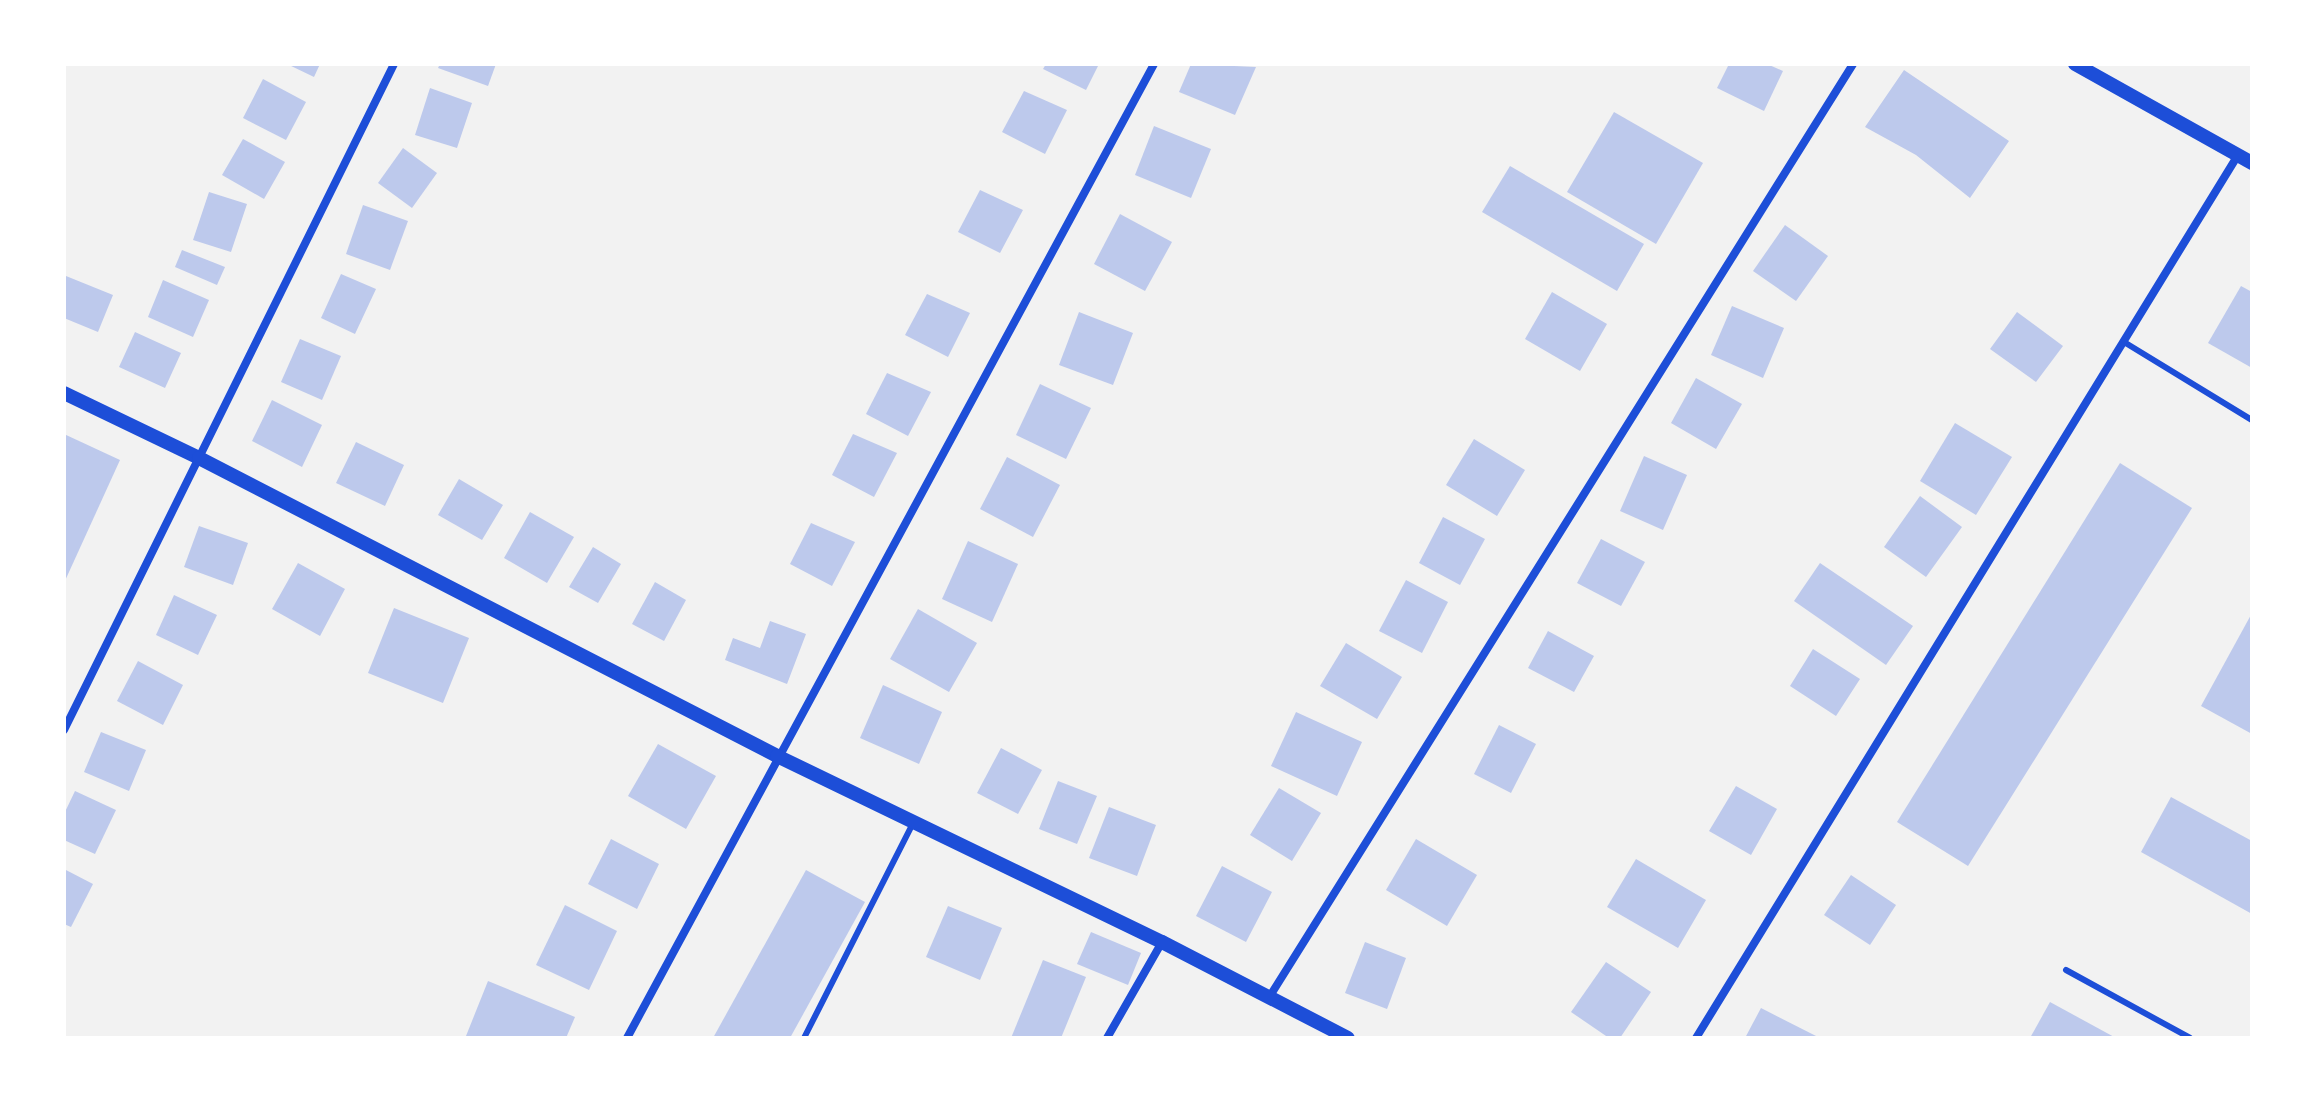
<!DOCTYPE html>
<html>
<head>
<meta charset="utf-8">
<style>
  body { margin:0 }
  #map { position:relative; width:2316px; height:1102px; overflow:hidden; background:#f2f2f2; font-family:"Work Sans",sans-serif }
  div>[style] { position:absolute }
  .building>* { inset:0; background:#bdc9ec }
  .service>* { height:6px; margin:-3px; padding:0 3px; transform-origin:3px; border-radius:3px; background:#1d4ed8 }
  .minor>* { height:8px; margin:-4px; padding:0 4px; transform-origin:4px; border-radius:4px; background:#1d4ed8 }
  .tertiary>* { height:14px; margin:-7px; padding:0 7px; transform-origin:7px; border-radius:7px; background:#1d4ed8 }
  span { translate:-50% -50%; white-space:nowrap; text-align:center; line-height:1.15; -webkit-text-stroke:7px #fff; paint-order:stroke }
  .frame { position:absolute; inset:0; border:66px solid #fff; pointer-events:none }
</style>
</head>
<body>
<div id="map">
  <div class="building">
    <i style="clip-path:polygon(287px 64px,320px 64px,314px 77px)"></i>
    <i style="clip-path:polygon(440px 64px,496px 64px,488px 86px,438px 68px)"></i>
    <i style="clip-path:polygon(1046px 64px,1099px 64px,1086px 90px,1043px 69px)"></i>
    <i style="clip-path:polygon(1191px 64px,1256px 67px,1235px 115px,1179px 92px)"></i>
    <i style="clip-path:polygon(1729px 64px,1767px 64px,1783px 71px,1764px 111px,1717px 88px)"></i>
    <i style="clip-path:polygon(1904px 70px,2009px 141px,1970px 198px,1916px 155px,1865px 127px)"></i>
    <i style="clip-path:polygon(263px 79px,306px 102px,286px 140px,243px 118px)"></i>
    <i style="clip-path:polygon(430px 88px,472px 103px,457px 148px,415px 135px)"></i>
    <i style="clip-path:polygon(1024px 91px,1067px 110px,1045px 154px,1002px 132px)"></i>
    <i style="clip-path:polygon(1614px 112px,1703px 163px,1656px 244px,1567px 192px)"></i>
    <i style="clip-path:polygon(1154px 126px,1211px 149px,1191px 198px,1135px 175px)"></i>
    <i style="clip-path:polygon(243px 139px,285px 162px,264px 199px,222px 175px)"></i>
    <i style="clip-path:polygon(403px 148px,437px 173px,412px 208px,378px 183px)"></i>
    <i style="clip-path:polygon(1510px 166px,1644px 244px,1617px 291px,1482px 212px)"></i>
    <i style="clip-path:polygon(980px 190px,1023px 210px,1000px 253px,958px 232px)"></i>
    <i style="clip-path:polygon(209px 192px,247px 204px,231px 252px,193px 240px)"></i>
    <i style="clip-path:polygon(363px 205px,408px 221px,390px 270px,346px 254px)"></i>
    <i style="clip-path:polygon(1120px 214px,1172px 242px,1145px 291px,1094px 264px)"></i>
    <i style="clip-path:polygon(1785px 225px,1828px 256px,1796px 301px,1753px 271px)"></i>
    <i style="clip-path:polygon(182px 250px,225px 267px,217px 285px,175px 267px)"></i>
    <i style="clip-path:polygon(341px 274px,376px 289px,355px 334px,321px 318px)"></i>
    <i style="clip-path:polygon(66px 276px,113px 295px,98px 332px,64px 318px)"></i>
    <i style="clip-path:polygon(163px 280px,209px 300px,193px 337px,148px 317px)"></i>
    <i style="clip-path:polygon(2241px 286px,2252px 292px,2252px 368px,2208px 343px)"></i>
    <i style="clip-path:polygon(1552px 292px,1607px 324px,1580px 371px,1525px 339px)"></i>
    <i style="clip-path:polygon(927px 294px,970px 313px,948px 357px,905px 335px)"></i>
    <i style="clip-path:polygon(1732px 306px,1784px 328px,1763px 378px,1711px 355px)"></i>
    <i style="clip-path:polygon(1079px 312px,1133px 333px,1113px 385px,1059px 365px)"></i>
    <i style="clip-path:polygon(2017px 312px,2063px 346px,2036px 382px,1990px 349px)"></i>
    <i style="clip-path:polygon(135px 332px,181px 353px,165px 388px,119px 367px)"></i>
    <i style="clip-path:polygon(300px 339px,341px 356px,322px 400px,281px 382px)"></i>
    <i style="clip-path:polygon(887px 373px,931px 392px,908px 436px,866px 414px)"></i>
    <i style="clip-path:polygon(1696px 378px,1742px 404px,1716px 449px,1671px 423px)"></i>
    <i style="clip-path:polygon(1040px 384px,1091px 408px,1066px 459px,1016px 435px)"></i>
    <i style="clip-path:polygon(272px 400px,322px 425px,302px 467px,252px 441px)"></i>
    <i style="clip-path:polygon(1955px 423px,2012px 457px,1976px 515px,1920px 481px)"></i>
    <i style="clip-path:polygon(64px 434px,120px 460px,64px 583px)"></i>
    <i style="clip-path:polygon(853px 434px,897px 453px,874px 497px,832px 475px)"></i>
    <i style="clip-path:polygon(1474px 439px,1525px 470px,1497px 516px,1446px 485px)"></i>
    <i style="clip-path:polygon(356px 442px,404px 465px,385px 506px,336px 483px)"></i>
    <i style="clip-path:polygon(1644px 456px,1687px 475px,1663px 530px,1620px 511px)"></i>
    <i style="clip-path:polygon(1007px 457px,1060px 485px,1033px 537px,980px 509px)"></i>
    <i style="clip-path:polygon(2120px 463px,2192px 508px,1968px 866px,1897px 822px)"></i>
    <i style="clip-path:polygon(459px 479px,503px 505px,482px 540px,438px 515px)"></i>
    <i style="clip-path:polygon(1920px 496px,1962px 527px,1926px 577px,1884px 547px)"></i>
    <i style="clip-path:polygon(530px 512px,574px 537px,547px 583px,504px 558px)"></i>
    <i style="clip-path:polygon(1443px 517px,1485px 539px,1460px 585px,1419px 563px)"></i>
    <i style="clip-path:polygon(811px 523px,855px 542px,832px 586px,790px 564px)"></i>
    <i style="clip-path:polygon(199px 526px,248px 543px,233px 585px,184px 567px)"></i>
    <i style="clip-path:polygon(1601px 539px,1645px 562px,1621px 606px,1577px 583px)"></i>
    <i style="clip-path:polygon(968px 541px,1018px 564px,992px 622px,942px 599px)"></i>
    <i style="clip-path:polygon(593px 547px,621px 564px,598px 603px,569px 587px)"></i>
    <i style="clip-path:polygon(298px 563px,345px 589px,320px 636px,272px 609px)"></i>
    <i style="clip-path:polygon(1820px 563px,1913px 626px,1886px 665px,1794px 601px)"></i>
    <i style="clip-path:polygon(1406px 580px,1448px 602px,1422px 653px,1379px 631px)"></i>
    <i style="clip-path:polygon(655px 582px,686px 600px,664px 641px,632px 624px)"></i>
    <i style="clip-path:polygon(174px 595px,217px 615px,198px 655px,156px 635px)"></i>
    <i style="clip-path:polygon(394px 608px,469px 638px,443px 703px,368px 673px)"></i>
    <i style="clip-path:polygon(918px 609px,977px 643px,949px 692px,890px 659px)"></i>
    <i style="clip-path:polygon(2252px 613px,2252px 734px,2201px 706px)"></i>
    <i style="clip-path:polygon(770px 621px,806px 634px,787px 684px,725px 660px,733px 638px,760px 648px)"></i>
    <i style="clip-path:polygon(1548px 631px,1594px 656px,1574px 692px,1528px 668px)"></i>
    <i style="clip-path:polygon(1346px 643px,1402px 677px,1377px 719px,1320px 686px)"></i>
    <i style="clip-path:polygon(1813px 649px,1860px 679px,1836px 716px,1790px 686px)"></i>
    <i style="clip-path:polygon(138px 661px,183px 685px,163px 725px,117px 701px)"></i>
    <i style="clip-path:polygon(883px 685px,942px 712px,919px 764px,860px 738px)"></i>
    <i style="clip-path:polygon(1296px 712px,1362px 742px,1337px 796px,1271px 766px)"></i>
    <i style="clip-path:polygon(1499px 725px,1536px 744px,1511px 793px,1474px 774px)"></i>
    <i style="clip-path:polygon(101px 732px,146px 750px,129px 791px,84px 772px)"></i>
    <i style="clip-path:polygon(658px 744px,716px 776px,686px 829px,628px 796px)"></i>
    <i style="clip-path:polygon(1001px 748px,1042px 770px,1018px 814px,977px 793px)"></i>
    <i style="clip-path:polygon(1058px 781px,1097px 796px,1077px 844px,1039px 829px)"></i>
    <i style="clip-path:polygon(1736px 786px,1777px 809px,1751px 855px,1709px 831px)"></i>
    <i style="clip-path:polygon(1279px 788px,1321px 813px,1292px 861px,1250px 835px)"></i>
    <i style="clip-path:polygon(75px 791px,116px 810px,95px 854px,64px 840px,64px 814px)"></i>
    <i style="clip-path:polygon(2171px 797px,2252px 841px,2252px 914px,2141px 852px)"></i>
    <i style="clip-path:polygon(1109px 807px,1156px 825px,1137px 876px,1089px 858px)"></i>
    <i style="clip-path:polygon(611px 839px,659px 864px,637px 909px,588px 884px)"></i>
    <i style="clip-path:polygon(1416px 839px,1477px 875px,1447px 926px,1386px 890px)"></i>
    <i style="clip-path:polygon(1636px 859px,1706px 900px,1678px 948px,1607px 907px)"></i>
    <i style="clip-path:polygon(1222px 866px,1272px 892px,1246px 942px,1196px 916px)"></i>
    <i style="clip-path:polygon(64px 869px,93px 884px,71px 927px,64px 924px)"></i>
    <i style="clip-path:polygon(806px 870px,865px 902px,790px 1038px,713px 1038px)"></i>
    <i style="clip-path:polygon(1851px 875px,1896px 905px,1870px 945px,1824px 915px)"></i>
    <i style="clip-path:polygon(565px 905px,617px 931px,589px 990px,536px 965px)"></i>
    <i style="clip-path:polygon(948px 906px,1002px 928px,980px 980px,926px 957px)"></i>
    <i style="clip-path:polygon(1091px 932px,1141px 953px,1128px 985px,1077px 964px)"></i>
    <i style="clip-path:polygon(1365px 942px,1406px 958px,1387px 1009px,1345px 993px)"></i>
    <i style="clip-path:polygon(1043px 960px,1086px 977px,1061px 1038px,1011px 1038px)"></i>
    <i style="clip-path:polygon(1606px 962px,1651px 992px,1620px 1038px,1609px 1038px,1571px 1012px)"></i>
    <i style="clip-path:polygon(488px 981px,575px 1017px,566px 1038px,466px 1036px)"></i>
    <i style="clip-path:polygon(2050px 1002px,2116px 1038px,2030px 1038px)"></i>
    <i style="clip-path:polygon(1761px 1008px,1820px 1038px,1745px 1038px)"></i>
  </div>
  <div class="service">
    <i style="left:2124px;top:342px;width:150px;rotate:31.4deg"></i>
    <i style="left:2066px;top:970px;width:141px;rotate:28.7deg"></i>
    <i style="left:804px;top:1038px;width:241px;rotate:-63.1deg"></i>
  </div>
  <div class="minor">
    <i style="left:64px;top:730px;width:743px;rotate:-63.64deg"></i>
    <i style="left:1270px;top:996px;width:1099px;rotate:-57.97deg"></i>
    <i style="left:627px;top:1038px;width:1107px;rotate:-61.58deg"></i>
    <i style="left:1107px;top:1038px;width:111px;rotate:-60.2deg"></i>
    <i style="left:1696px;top:1038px;width:1036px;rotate:-58.46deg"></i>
  </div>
  <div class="tertiary">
    <i style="left:2075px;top:64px;width:203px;rotate:29.2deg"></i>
    <i style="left:64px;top:393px;width:150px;rotate:25.7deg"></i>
    <i style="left:199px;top:458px;width:650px;rotate:27.27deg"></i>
    <i style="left:777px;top:756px;width:428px;rotate:25.8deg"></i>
    <i style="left:1162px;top:942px;width:209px;rotate:27.3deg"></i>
  </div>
  <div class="frame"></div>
</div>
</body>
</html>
